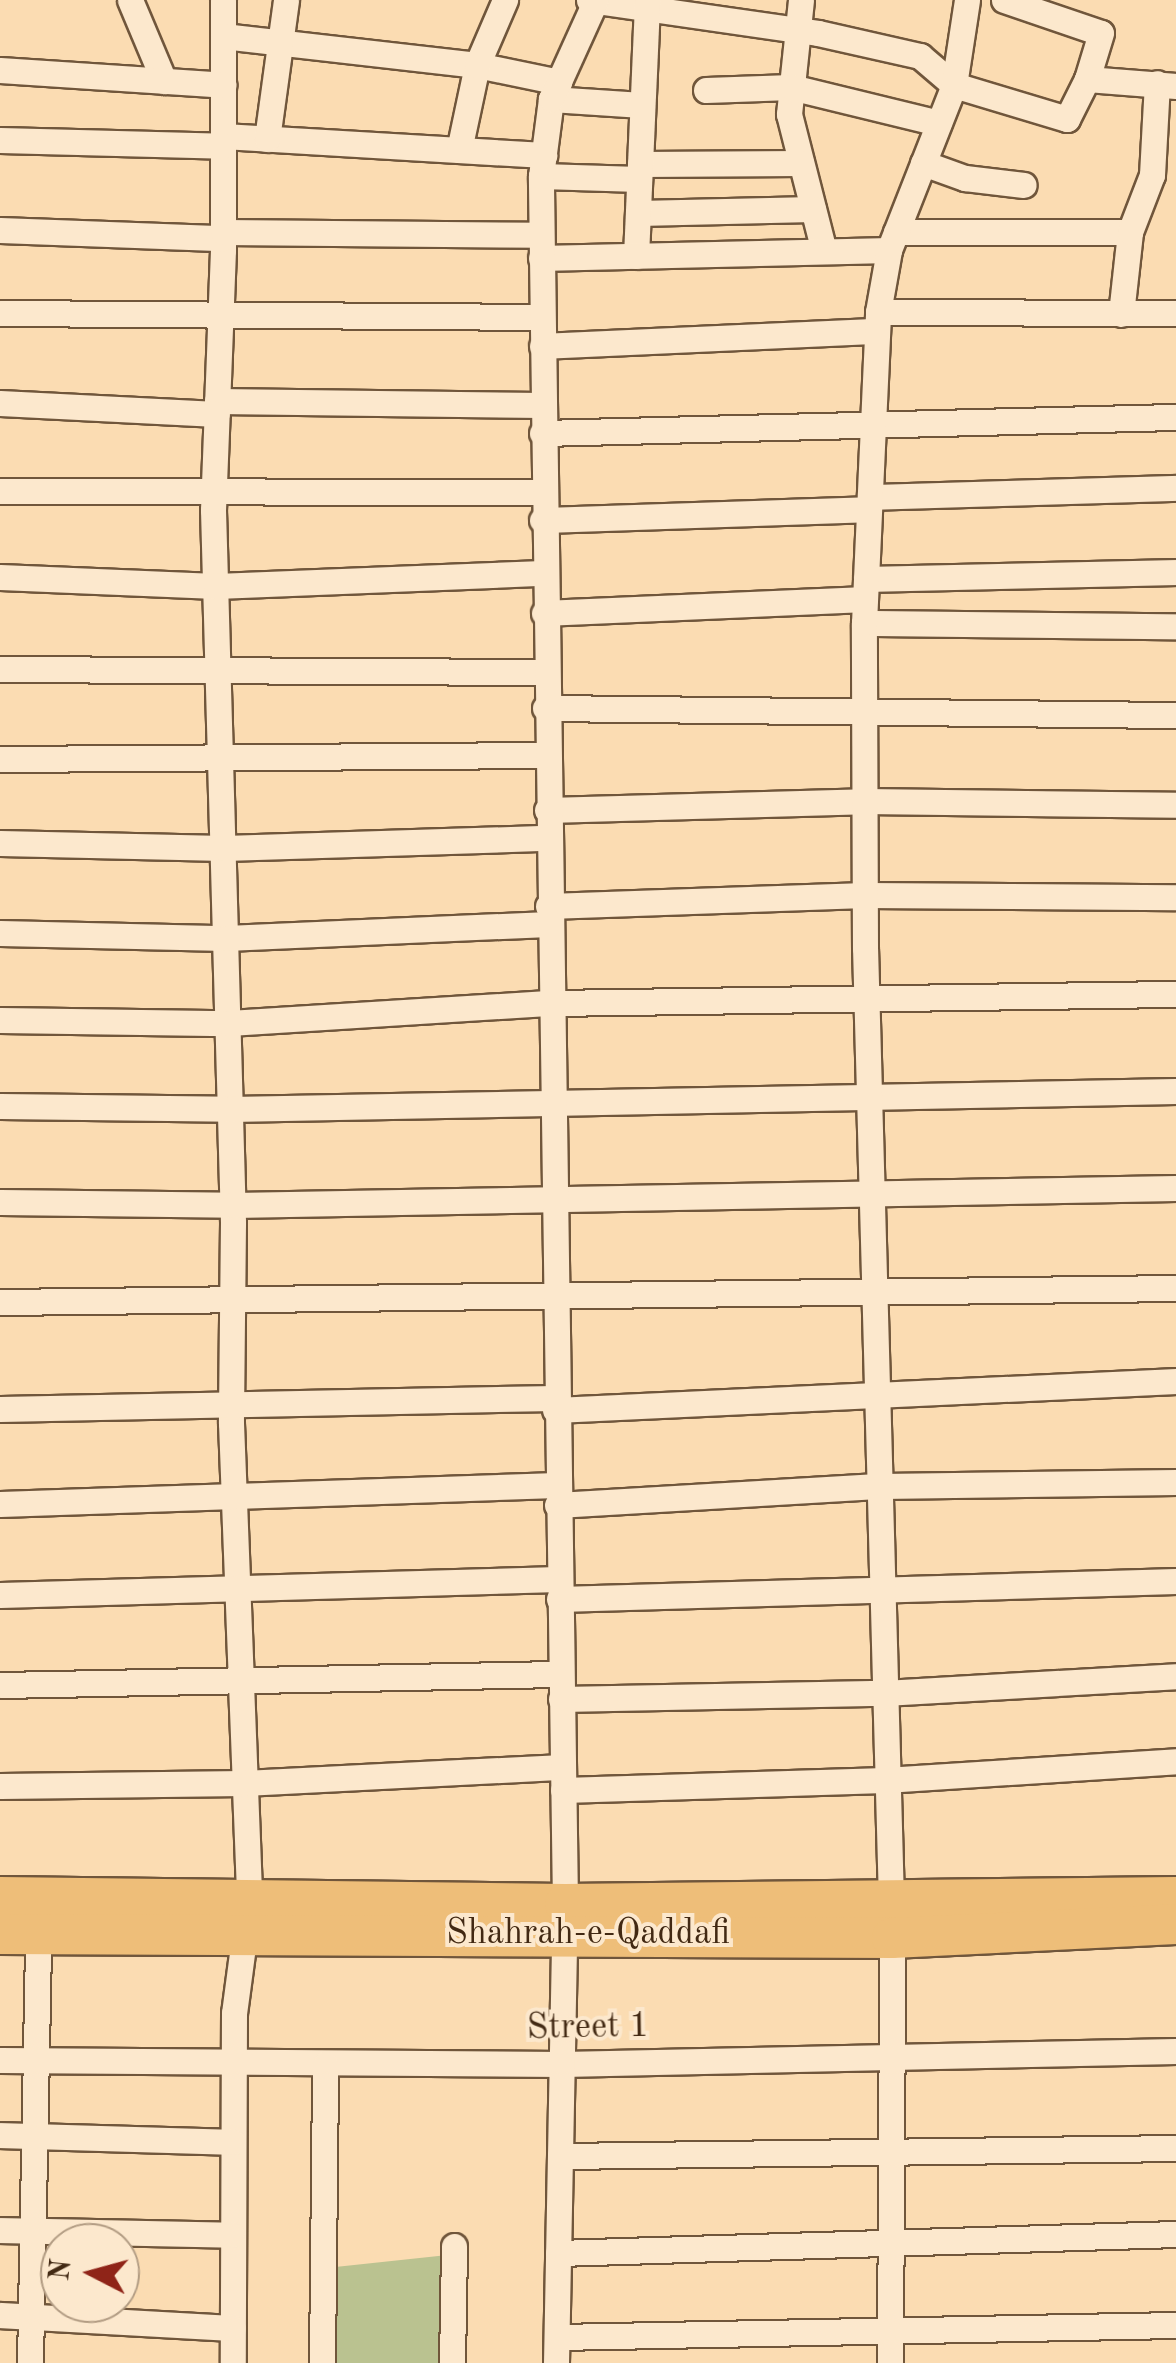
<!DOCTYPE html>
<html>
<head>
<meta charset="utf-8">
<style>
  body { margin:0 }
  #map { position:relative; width:1176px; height:2363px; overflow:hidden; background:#fbdcb2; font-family:"Old Standard TT",serif }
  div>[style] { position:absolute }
  .green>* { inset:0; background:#bac290 }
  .roads { filter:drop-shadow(2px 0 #70563b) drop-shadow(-2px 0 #70563b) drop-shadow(0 2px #70563b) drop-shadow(0 -2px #70563b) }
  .minor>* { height:25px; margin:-12.5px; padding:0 12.5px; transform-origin:12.5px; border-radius:12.5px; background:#fce8cd }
  .primary>* { height:40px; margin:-20px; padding:0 20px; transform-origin:20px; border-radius:20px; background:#eebe79 }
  span { translate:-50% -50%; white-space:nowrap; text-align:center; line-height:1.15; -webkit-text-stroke:8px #fce8cd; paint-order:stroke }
  .street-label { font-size:35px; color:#422913 }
  .north { position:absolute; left:40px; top:2223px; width:100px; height:100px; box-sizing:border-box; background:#fce8cd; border:2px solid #b29c83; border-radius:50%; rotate:276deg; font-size:28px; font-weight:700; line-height:40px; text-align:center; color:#422913 }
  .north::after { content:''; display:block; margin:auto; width:35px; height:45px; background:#8f2418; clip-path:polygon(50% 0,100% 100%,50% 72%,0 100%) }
</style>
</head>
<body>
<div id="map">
  <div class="green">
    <i style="clip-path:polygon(457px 2254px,453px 2363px,327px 2363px,326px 2268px)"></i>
  </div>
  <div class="roads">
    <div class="minor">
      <i style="left:130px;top:0;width:88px;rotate:67.2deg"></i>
      <i style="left:223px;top:0;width:250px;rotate:90deg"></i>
      <i style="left:223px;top:250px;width:260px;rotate:92.2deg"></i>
      <i style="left:213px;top:510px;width:713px;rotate:88.39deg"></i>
      <i style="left:233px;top:1223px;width:200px;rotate:90.6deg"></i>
      <i style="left:231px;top:1423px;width:478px;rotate:87.8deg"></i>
      <i style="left:249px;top:1901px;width:113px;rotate:97.6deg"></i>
      <i style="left:234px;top:2013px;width:350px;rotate:90.2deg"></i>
      <i style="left:589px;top:0;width:231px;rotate:8.2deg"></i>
      <i style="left:818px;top:33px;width:105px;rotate:12.7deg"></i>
      <i style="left:920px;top:56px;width:45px;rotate:40.5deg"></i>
      <i style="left:954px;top:85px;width:118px;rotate:16.7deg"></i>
      <i style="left:1067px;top:119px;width:45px;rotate:-63.4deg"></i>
      <i style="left:801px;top:0;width:115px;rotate:96deg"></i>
      <i style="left:789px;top:114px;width:141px;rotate:75.7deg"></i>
      <i style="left:1004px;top:0;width:102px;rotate:18.8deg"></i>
      <i style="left:1101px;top:33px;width:48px;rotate:106.9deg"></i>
      <i style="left:1087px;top:79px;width:89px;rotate:4.5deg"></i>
      <i style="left:223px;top:36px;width:256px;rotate:6.5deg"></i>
      <i style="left:477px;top:65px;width:84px;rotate:11.7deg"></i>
      <i style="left:0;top:70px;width:224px;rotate:3.8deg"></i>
      <i style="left:706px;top:90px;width:85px;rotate:-2deg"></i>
      <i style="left:791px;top:87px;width:152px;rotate:13.7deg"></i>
      <i style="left:551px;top:99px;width:91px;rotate:3.8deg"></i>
      <i style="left:223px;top:136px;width:322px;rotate:3.4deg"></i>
      <i style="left:267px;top:139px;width:140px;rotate:-82.2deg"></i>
      <i style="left:0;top:140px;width:223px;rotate:1.5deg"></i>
      <i style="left:459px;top:150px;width:87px;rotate:-78deg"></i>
      <i style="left:477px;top:65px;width:71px;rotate:-66.7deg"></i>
      <i style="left:923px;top:163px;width:45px;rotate:19.7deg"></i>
      <i style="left:965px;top:178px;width:59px;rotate:6.8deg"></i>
      <i style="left:640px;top:164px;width:161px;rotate:-0.4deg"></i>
      <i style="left:541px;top:176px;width:98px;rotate:1.8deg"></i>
      <i style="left:638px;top:213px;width:175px;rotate:-1.3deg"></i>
      <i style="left:0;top:230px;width:223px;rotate:2.1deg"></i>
      <i style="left:223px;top:232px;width:318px;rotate:0.5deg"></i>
      <i style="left:896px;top:232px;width:234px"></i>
      <i style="left:636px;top:256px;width:256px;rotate:-87.5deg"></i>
      <i style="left:541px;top:258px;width:348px;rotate:-1.3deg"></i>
      <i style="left:878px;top:312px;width:298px;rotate:0.2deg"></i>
      <i style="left:0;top:313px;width:542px;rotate:0.42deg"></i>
      <i style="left:1121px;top:314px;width:82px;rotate:-83.7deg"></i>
      <i style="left:1130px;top:232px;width:61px;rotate:-68.9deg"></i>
      <i style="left:1152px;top:175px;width:92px;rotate:-86.9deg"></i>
      <i style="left:542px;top:346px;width:335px;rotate:-2.6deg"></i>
      <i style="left:217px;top:401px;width:325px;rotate:0.7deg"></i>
      <i style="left:0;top:403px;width:217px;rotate:2.9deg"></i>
      <i style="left:542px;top:433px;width:634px;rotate:-1.45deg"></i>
      <i style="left:0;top:491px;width:542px;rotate:0.11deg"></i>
      <i style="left:870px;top:497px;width:306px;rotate:-1.7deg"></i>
      <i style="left:542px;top:520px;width:327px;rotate:-1.9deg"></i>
      <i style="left:0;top:577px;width:216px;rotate:2.4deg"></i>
      <i style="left:216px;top:586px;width:327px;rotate:-2.3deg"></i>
      <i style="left:866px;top:579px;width:310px;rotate:-1.3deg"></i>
      <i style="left:544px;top:613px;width:321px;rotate:-2.5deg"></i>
      <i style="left:864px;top:623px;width:312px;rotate:0.6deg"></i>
      <i style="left:0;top:669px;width:545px;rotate:0.32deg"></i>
      <i style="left:545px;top:708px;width:631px;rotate:0.64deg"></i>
      <i style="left:0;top:759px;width:546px;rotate:-0.42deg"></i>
      <i style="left:547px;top:810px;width:317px;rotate:-1.6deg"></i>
      <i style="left:864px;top:801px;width:312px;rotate:0.7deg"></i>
      <i style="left:0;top:843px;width:224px;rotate:1.3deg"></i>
      <i style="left:224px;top:848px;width:323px;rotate:-1.8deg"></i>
      <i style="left:548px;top:906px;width:317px;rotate:-2deg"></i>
      <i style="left:865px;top:895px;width:311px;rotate:0.4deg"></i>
      <i style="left:0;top:933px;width:226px;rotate:1.3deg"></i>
      <i style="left:226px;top:938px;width:323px;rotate:-2.5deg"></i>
      <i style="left:0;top:1020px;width:229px;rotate:0.8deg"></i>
      <i style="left:229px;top:1023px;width:323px;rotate:-3.6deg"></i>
      <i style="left:551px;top:1003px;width:625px;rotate:-0.83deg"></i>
      <i style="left:0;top:1106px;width:230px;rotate:0.7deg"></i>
      <i style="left:230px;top:1109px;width:946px;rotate:-1.09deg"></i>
      <i style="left:0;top:1202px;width:233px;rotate:0.7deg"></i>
      <i style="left:233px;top:1205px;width:943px;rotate:-1.03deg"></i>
      <i style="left:0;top:1302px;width:1176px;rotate:-0.68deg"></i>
      <i style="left:0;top:1409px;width:555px;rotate:-1.14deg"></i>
      <i style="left:555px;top:1410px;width:622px;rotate:-2.67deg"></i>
      <i style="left:0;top:1504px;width:557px;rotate:-1.95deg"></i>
      <i style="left:557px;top:1505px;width:325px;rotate:-3.4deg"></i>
      <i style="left:881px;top:1486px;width:295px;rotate:-0.8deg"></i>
      <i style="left:0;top:1595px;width:559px;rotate:-1.64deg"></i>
      <i style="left:559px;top:1599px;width:617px;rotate:-1.67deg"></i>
      <i style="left:0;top:1685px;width:560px;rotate:-1.13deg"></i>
      <i style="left:561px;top:1699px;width:323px;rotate:-1.1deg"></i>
      <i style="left:884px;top:1693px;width:292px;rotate:-3.3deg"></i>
      <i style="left:0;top:1786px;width:244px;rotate:-0.7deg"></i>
      <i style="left:244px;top:1783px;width:319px;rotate:-2.9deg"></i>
      <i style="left:563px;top:1790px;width:322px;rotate:-1.8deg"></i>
      <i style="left:885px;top:1780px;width:292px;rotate:-3.7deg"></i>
      <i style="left:0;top:2060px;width:562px;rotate:0.41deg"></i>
      <i style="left:562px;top:2064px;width:614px;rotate:-1.21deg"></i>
      <i style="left:0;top:2135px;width:233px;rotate:1.7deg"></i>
      <i style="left:560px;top:2156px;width:616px;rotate:-0.74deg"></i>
      <i style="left:0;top:2230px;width:232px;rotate:1.2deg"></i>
      <i style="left:558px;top:2253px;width:618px;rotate:-1.76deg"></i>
      <i style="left:0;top:2315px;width:233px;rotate:3.2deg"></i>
      <i style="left:557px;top:2337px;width:619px;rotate:-1.11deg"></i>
      <i style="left:30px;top:2363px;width:429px;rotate:-88.9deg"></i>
      <i style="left:322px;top:2363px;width:299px;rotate:-89.4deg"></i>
      <i style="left:452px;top:2363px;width:117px;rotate:-89deg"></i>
      <i style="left:556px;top:2363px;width:459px;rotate:-88.9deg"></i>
      <i style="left:565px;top:1904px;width:1728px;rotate:-90.8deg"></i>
      <i style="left:541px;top:176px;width:78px;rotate:-82.6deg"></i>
      <i style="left:551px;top:99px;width:107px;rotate:-65.6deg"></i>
      <i style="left:890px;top:2363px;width:425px;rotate:-89.7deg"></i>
      <i style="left:892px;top:1938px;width:990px;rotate:-91.56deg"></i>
      <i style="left:865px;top:948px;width:325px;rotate:-90.2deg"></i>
      <i style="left:864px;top:623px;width:311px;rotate:-87.4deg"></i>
      <i style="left:878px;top:312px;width:63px;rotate:-79.9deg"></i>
      <i style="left:889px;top:250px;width:177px;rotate:-68.5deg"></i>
      <i style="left:954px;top:85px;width:86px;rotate:-81.3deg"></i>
    </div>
    <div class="primary">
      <i style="left:0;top:1897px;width:565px;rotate:0.71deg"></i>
      <i style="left:565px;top:1904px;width:611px;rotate:-0.66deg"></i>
      <i style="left:0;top:1934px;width:892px;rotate:0.26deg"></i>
      <i style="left:892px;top:1938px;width:284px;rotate:-2.8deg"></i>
    </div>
  </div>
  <div class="street-label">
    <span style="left:588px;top:1934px">Shahrah-e-Qaddafi</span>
    <span style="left:588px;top:2028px;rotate:-1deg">Street 1</span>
  </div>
  <div class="north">N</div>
</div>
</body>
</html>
